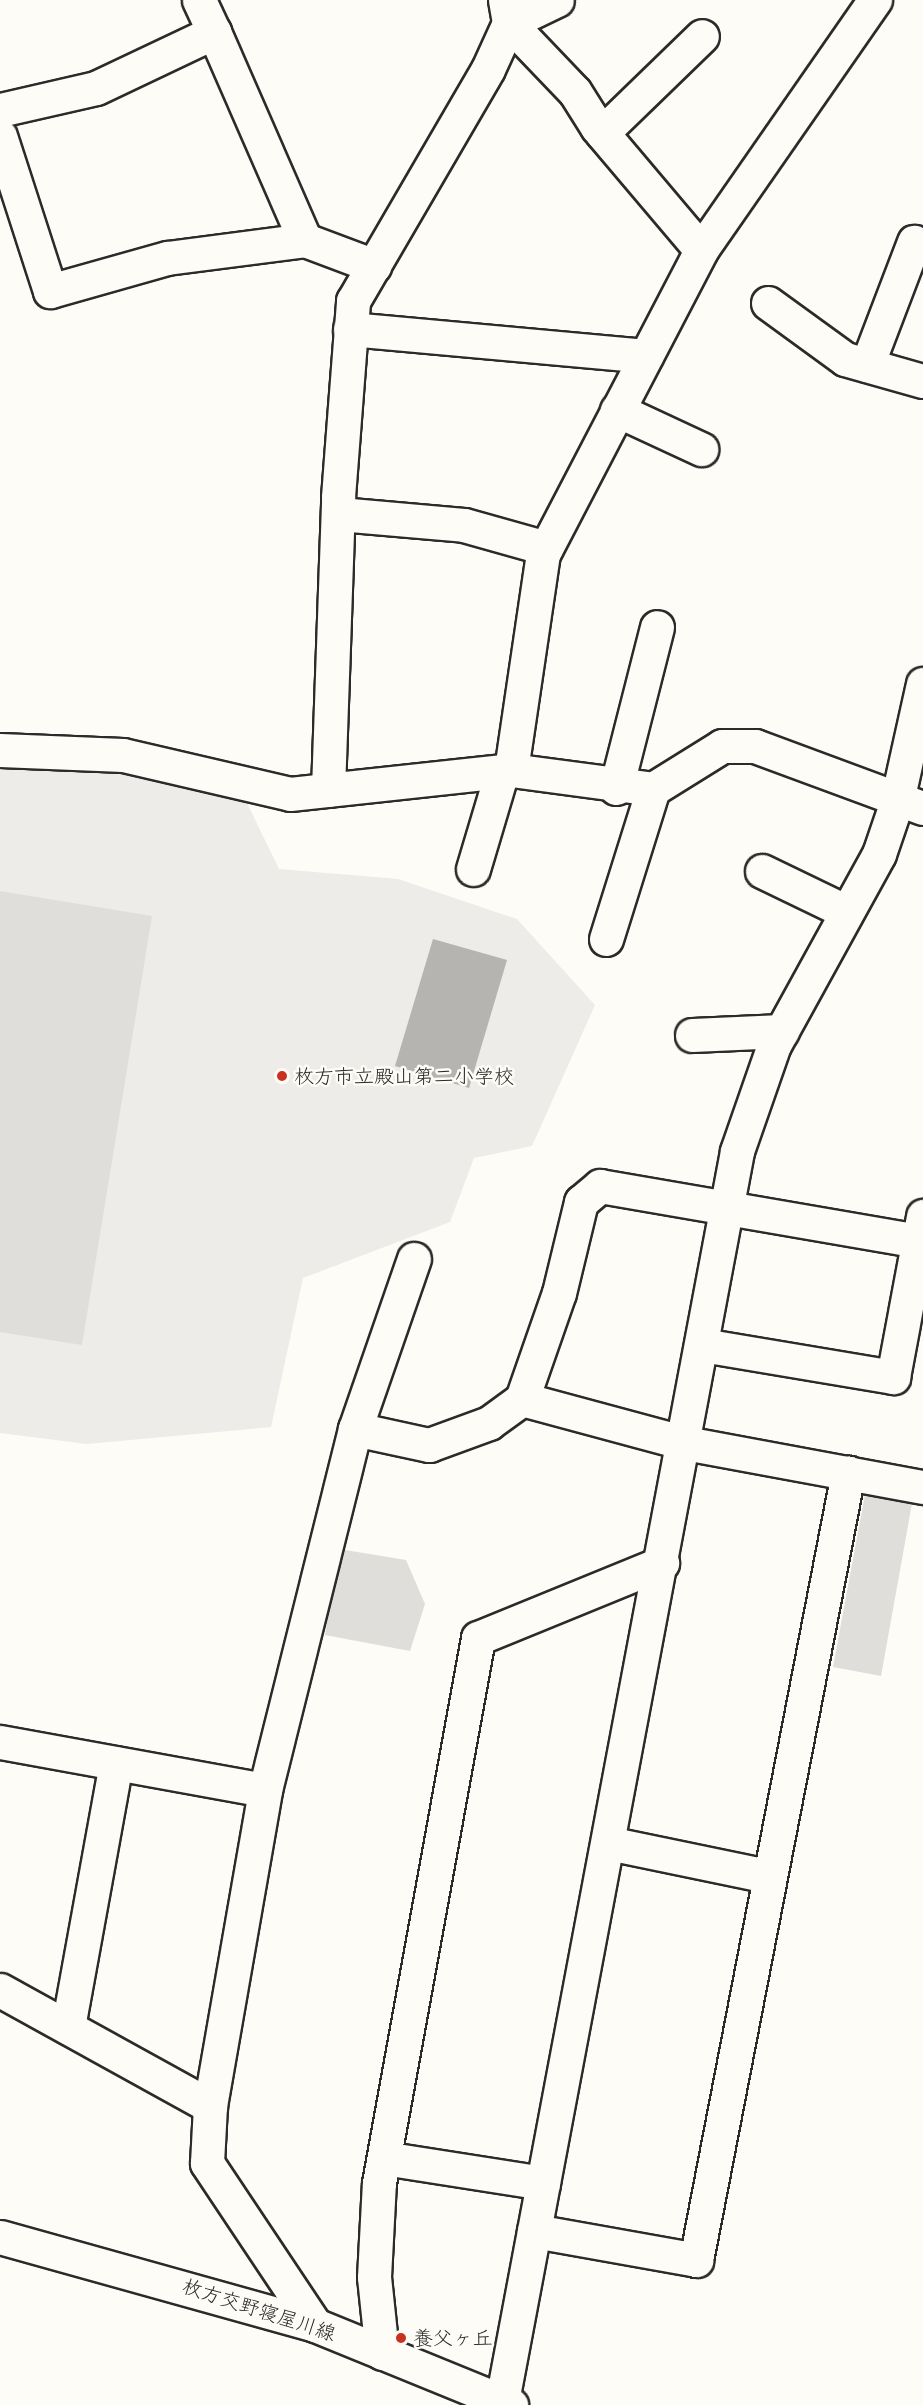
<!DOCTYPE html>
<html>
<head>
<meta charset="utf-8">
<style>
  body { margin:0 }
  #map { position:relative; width:923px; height:2405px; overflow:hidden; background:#fdfcf7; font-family:"Comic Neue","Klee One",sans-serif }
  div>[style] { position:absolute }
  .built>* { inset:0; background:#edece8 }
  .green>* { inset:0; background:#dfdeda }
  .water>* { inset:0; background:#b5b4b1 }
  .roads { filter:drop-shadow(2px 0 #2b2b2b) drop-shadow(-2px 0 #2b2b2b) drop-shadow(0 2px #2b2b2b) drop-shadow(0 -2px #2b2b2b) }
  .minor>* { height:33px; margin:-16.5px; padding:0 16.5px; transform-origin:16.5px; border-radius:16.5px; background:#fdfcf7 }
  .major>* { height:33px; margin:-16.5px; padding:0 16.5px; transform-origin:16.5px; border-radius:16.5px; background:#fdfcf7 }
  .dots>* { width:16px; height:16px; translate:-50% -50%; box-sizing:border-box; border:3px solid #fdfcf7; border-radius:50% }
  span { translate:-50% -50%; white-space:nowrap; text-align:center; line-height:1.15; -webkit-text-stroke:5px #fdfcf7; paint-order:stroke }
  .poi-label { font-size:20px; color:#2b2b2b }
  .left { translate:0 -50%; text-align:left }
  .street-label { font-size:20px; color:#2b2b2b }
</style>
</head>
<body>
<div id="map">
  <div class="built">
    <i style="clip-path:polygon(0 763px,129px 769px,247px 803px,279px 869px,398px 879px,517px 919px,595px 1005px,532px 1146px,474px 1158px,450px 1222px,303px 1278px,271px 1427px,87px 1444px,0 1433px)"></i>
  </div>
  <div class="green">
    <i style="clip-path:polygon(0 891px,152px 916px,82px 1345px,0 1332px)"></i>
    <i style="clip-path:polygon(866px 1489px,913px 1498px,881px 1676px,833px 1667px)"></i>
    <i style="clip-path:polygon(339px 1549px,406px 1560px,425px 1604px,410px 1651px,325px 1635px)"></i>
  </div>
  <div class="water">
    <i style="clip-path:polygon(433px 939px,507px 960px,469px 1088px,395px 1066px)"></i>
  </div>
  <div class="roads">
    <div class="minor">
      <i style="left:199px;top:0;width:35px;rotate:65deg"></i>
      <i style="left:505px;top:0;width:23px;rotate:80deg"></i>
      <i style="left:509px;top:23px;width:95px;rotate:46.3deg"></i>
      <i style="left:575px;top:92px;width:41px;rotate:57.8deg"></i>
      <i style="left:597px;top:127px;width:161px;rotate:49.8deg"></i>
      <i style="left:0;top:110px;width:98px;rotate:-12.9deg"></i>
      <i style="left:96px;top:88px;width:131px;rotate:-25.4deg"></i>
      <i style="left:214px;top:32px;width:227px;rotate:66.4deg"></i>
      <i style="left:602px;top:133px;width:139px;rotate:-44.1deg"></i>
      <i style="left:0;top:136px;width:163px;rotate:72.1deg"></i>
      <i style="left:50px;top:291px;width:122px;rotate:-15.8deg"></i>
      <i style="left:167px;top:258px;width:139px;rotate:-7.4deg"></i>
      <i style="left:305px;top:240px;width:74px;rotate:20.6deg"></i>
      <i style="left:768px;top:303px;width:95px;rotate:36deg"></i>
      <i style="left:845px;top:359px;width:81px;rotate:15.8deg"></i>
      <i style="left:350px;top:329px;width:297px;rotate:5.2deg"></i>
      <i style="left:867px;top:365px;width:132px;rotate:-69.1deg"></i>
      <i style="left:617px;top:410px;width:93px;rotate:24.9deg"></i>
      <i style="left:339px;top:514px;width:125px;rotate:5deg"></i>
      <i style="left:464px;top:525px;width:85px;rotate:15.7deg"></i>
      <i style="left:0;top:750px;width:123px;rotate:2.3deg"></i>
      <i style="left:123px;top:755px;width:171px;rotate:13.1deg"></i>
      <i style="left:290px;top:794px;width:222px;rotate:-6.2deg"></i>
      <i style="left:511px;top:770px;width:143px;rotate:7.6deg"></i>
      <i style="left:653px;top:789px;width:81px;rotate:-31.9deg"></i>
      <i style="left:722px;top:746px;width:33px"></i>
      <i style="left:755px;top:746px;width:179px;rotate:20.3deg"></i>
      <i style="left:511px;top:770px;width:218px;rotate:-81.6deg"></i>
      <i style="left:543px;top:554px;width:343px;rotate:-62.5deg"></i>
      <i style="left:701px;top:250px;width:305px;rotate:-55.2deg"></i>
      <i style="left:616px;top:788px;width:166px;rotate:-75.7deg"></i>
      <i style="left:328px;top:790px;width:293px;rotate:-88deg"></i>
      <i style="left:338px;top:497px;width:197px;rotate:-85.6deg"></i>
      <i style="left:353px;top:301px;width:268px;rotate:-59.8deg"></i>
      <i style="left:488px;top:69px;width:51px;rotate:-65.5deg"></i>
      <i style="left:509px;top:23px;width:53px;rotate:-25.6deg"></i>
      <i style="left:473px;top:869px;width:101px;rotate:-73.4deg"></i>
      <i style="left:762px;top:871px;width:94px;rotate:25.8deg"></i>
      <i style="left:606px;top:939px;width:157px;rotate:-72.6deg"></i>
      <i style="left:692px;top:1035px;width:90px;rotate:-2.5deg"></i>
      <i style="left:702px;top:1345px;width:194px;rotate:9.5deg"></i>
      <i style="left:893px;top:1377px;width:164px;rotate:-79.4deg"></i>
      <i style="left:522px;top:1399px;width:112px;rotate:-70.8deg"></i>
      <i style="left:559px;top:1293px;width:94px;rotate:-76.4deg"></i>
      <i style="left:581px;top:1202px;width:25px;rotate:-40deg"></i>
      <i style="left:600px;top:1186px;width:323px;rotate:9.8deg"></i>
      <i style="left:355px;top:1429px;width:76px;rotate:12.2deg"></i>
      <i style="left:429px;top:1445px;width:64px;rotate:-20.1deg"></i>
      <i style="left:489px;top:1423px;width:41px;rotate:-36deg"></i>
      <i style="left:522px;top:1399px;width:169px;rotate:15.1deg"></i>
      <i style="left:685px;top:1443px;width:242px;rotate:10.5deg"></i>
      <i style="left:0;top:1742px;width:269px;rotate:10.3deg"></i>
      <i style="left:608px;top:1843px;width:163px;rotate:11.7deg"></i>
      <i style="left:0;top:1990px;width:240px;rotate:28.9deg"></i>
      <i style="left:68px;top:2027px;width:268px;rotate:-79.7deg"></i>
      <i style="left:384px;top:2158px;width:161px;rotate:8.9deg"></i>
      <i style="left:534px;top:2231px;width:165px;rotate:10.1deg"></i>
      <i style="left:696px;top:2260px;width:802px;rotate:-79.07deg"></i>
      <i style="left:315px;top:2325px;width:195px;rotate:-123.7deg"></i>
      <i style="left:207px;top:2163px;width:57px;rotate:-87deg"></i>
      <i style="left:210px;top:2106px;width:321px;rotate:-80.1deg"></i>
      <i style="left:265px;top:1790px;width:372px;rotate:-76deg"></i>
      <i style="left:355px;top:1429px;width:180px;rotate:-70.9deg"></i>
      <i style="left:382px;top:2353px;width:76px;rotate:-96deg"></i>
      <i style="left:374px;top:2277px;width:94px;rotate:-87deg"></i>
      <i style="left:379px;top:2183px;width:554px;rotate:-79.7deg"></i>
      <i style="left:478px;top:1638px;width:199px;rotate:-22.2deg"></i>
      <i style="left:502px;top:2401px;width:1272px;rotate:-79.35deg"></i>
      <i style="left:737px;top:1151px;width:112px;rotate:-70.8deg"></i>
      <i style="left:774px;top:1045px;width:218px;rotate:-61.2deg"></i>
      <i style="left:879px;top:854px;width:56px;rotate:-71.2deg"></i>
      <i style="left:897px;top:801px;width:120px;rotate:-77.5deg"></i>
    </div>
    <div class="major">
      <i style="left:0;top:2237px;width:327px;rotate:15.6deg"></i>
      <i style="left:315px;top:2325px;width:212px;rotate:22.2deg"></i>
    </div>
  </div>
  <div class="dots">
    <i style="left:282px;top:1076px;background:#c8321e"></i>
    <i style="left:401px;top:2338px;background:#c8321e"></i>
  </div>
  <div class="poi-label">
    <span class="left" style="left:294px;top:1076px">枚方市立殿山第二小学校</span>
    <span class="left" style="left:413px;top:2338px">養父ヶ丘</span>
  </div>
  <div class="street-label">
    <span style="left:259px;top:2310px;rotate:18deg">枚方交野寝屋川線</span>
  </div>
</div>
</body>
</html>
